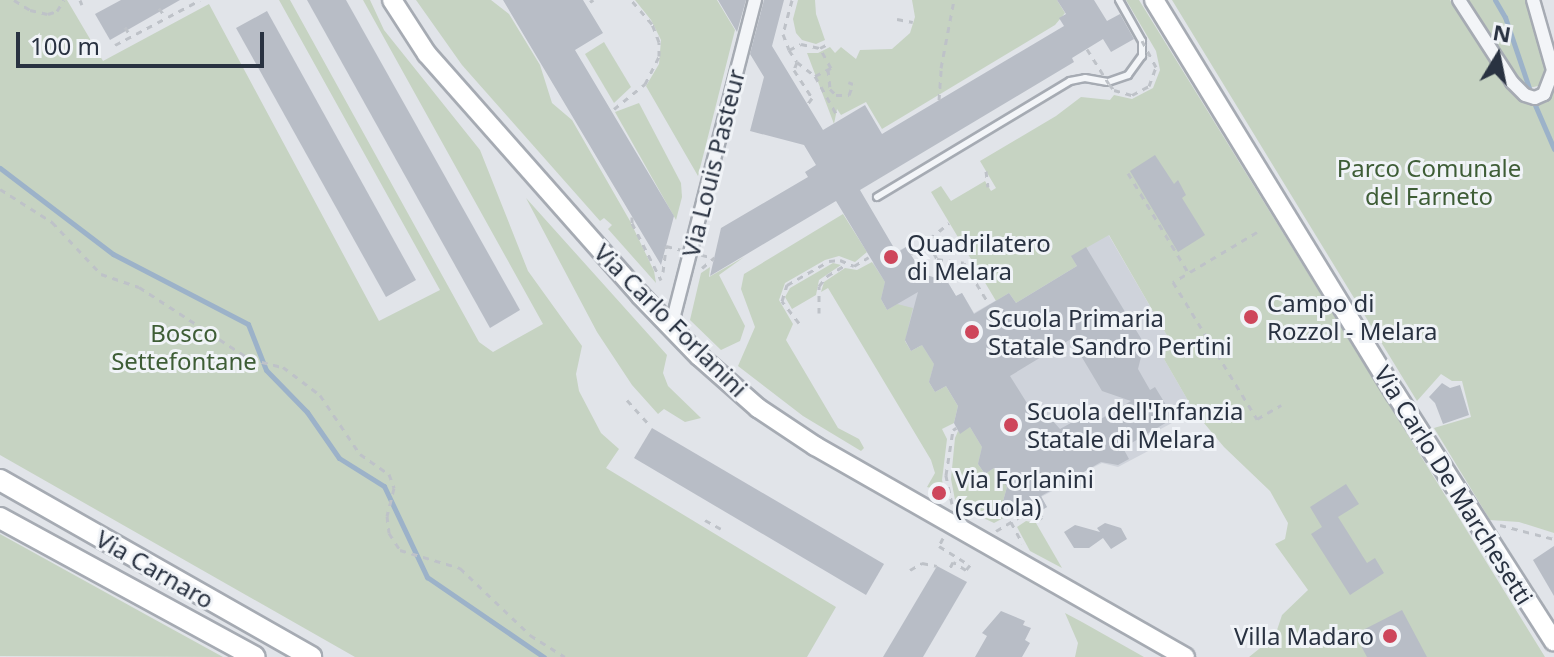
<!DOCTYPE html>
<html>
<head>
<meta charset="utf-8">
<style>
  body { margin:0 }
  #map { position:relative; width:1554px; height:657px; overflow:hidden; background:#e1e4e9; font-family:"Noto Sans",sans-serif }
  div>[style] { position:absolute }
  .built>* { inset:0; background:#cfd3db }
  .green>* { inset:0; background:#c6d3c2 }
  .stream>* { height:5px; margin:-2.5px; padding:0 2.5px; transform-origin:2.5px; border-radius:2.5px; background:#9cb2c9 }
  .building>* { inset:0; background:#b8bdc6 }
  .path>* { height:3px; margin-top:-1.5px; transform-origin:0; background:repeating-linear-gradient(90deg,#bec2c8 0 6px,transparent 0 12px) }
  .roads { filter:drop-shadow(2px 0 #a6abb3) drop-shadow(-2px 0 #a6abb3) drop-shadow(0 2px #a6abb3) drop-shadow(0 -2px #a6abb3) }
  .lane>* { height:6px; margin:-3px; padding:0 3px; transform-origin:3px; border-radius:3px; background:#f3f5f8 }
  .street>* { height:12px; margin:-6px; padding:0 6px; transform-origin:6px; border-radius:6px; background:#f3f5f8 }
  .secondary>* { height:18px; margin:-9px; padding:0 9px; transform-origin:9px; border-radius:9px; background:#fff }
  .primary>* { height:20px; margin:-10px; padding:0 10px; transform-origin:10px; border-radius:10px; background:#fff }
  .path-bridge>* { height:3px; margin-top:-1.5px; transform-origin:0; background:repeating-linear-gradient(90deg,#bec2c8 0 6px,transparent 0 12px) }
  .dots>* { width:22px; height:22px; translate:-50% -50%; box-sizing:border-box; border:4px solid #f0f3f7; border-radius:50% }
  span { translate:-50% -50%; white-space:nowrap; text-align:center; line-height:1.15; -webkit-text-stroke:6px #f0f3f7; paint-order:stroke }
  .street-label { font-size:24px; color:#293241 }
  .park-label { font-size:24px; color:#3e5d36 }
  .poi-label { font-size:24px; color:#293241 }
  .left { translate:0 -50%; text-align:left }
  .right { translate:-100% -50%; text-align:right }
  .north { position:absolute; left:1458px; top:16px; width:80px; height:80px; -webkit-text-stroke:6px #f0f3f7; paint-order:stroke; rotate:10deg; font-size:22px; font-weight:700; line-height:32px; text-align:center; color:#293241 }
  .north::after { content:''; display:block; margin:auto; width:28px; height:36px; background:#293241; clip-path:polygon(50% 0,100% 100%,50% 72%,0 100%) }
  .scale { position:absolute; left:16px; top:32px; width:248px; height:36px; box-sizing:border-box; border:4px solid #293241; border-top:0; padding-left:10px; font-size:24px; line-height:28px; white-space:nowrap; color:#293241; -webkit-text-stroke:6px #f0f3f7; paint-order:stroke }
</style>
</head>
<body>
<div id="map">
  <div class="built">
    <i style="clip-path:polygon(1108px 234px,1169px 339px,1164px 359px,1194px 411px,1146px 437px,1150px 450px,1118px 467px,1102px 463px,1084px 472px,1090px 484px,1077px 491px,1060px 487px,1041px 497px,1047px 507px,1039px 512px,1017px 510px,1009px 515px,1002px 505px,1007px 487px,994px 468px,985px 474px,978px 464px,971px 428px,960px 434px,958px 431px,954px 423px,958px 406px,946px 386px,935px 392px,929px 382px,921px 345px,911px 351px,881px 299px,873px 263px,906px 247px,923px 274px,939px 279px,944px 276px,956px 296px,962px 293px,974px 313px,1009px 293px,1016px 303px,1077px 266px,1071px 256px)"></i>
  </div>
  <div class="green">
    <i style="clip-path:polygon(0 0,67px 0,103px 61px,209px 4px,379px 321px,440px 290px,279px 0,290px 0,479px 342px,493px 352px,543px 324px,363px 0,370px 0,384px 30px,480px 150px,528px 271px,582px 346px,576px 374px,579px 391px,601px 433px,619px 449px,606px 468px,836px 607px,807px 657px,355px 657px,0 455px)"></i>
    <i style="clip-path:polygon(416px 0,491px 0,509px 14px,540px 65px,552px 103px,572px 120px,630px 221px,654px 271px,656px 283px,608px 229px,612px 225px,604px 218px,600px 221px,462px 65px)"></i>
    <i style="clip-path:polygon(635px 0,717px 0,735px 30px,698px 176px,646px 86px,659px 64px,661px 40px,651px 20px)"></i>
    <i style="clip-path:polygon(798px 0,815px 0,816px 14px,825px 40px,816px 44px,802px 40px,796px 33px,793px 19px)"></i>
    <i style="clip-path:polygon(912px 0,1057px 0,1065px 13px,1055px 25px,882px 129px,866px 102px,841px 115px,837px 109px,834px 124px,807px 53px,818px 53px,830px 47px,835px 53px,841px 47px,856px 59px,860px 50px,892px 49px,910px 33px,915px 17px)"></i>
    <i style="clip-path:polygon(1126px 0,1139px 0,1545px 657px,1249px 657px,1275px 636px,1282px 615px,1308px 590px,1275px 544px,1285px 539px,1288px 523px,1270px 491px,1224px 447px,1194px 411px,1164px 359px,1169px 339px,1109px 235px,1072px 256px,1077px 266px,1016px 303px,1009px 293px,996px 301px,931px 192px,941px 186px,951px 201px,985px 181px,991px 191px,996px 188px,980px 161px,1056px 116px,1081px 97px,1110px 100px,1114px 95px,1132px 99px,1153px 88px,1160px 70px,1156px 51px)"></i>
    <i style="clip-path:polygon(1172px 0,1450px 0,1511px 90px,1526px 103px,1535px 105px,1550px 99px,1554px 90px,1554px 533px,1519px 522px,1490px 520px,1434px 428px,1471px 417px,1462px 381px,1452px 381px,1441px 374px,1417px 401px)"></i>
    <i style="clip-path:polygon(1469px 0,1528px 0,1546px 73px,1538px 86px,1529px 88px,1517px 77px)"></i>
    <i style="clip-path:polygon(604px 42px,631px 87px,614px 103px,585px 54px)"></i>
    <i style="clip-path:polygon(639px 103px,681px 183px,682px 197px,676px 220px,615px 112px)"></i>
    <i style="clip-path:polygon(526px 198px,667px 355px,663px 373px,668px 386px,701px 418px,685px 422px,664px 409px,658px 414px,632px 385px,597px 332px)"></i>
    <i style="clip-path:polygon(843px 214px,867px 252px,855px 262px,839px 256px,825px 260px,785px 283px,779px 300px,793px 324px,786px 340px,838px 428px,859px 439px,864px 448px,861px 451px,803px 416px,738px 366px,755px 327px,741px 289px,744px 274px)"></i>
    <i style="clip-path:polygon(744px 257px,719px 275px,745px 326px,740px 341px,721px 350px,690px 320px,701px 273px,710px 267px,709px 277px)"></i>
    <i style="clip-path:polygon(872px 262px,885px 282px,881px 299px,887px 310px,897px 304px,913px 308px,905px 341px,911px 351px,922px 345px,934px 364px,929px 382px,935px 392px,946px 386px,958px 406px,954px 423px,942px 429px,947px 439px,942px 480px,947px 500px,944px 492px,927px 487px,935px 473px,931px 460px,828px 288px,821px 292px,824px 282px,845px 268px,857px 270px)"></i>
    <i style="clip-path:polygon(833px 263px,841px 265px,819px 280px,816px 295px,792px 309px,785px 297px,790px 288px)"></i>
    <i style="clip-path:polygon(970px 427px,982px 447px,978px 464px,985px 474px,994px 468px,1007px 487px,1002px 505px,1009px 515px,994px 523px,956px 505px,951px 479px,955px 438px,958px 431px,960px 433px)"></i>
    <i style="clip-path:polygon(1026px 521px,1036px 523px,1062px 568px,1030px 551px,1017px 527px)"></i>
    <i style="clip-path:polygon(0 534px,152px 618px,223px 657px,0 656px)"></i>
    <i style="clip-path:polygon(1065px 613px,1082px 622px,1144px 657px,1075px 657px,1078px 643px)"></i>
  </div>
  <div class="stream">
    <i style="left:1495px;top:0;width:20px;rotate:60deg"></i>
    <i style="left:1505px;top:17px;width:75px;rotate:71.3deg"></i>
    <i style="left:1535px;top:105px;width:48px;rotate:66.6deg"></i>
    <i style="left:0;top:168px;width:142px;rotate:37.3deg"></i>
    <i style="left:113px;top:254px;width:152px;rotate:27.4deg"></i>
    <i style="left:248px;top:324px;width:49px;rotate:68.6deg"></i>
    <i style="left:266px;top:370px;width:59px;rotate:45.7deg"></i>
    <i style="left:307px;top:412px;width:56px;rotate:55.2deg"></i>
    <i style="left:339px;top:458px;width:53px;rotate:31.9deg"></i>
    <i style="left:384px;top:486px;width:101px;rotate:64.7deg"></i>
    <i style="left:427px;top:577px;width:142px;rotate:34.4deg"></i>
  </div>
  <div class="building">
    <i style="clip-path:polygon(121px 0,180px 0,110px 40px,95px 14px)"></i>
    <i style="clip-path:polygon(307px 0,346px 0,520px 310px,490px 328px)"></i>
    <i style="clip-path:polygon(503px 0,583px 0,603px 33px,575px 50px,674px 216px,661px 265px)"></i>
    <i style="clip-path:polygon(718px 0,746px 0,737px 32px)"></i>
    <i style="clip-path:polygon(evenodd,764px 0,784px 0,772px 46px,823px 130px,865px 105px,882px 134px,1064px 26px,1059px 18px,1066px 14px,1057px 0,1094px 0,1107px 21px,1120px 14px,1134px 39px,1111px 52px,1103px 39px,1072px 58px,1074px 62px,860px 190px,897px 253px,906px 247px,923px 274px,939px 279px,944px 276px,956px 296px,962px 293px,974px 314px,1009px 293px,1016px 303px,1077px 266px,1071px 256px,1086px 247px,1148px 350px,1142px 353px,1138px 369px,1150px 390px,1155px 387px,1174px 418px,1123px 448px,1129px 459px,1118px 465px,1101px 462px,1082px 473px,1088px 483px,1077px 490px,1059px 486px,1041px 496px,1047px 507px,1035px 514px,1017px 510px,1009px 516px,1002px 505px,1007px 487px,994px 468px,985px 474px,978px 464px,982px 447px,970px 427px,960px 434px,954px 423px,958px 406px,946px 386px,935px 392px,929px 382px,934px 364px,922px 345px,911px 351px,905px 340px,918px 292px,887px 310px,881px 299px,885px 282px,836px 201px,710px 276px,721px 228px,808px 177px,805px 172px,816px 165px,804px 145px,750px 131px,764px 77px,750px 54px,764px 0,1071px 339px,1102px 391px,1131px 401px,1094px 423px,1078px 419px,1060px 429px,1044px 411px,1035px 416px,1010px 376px,1071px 339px)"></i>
    <i style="clip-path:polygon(267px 11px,416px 280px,386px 297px,236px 28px)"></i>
    <i style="clip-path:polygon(1155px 155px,1174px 184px,1178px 180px,1186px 195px,1182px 198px,1205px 235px,1178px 252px,1130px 171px)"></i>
    <i style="clip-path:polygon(1442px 383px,1450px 388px,1460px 385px,1469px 415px,1443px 424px,1435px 403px,1429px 397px)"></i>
    <i style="clip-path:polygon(652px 428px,884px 564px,866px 595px,634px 458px)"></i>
    <i style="clip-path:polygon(1346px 484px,1359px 504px,1338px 517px,1367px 563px,1375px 558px,1384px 573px,1350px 595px,1311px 534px,1322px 527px,1310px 507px)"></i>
    <i style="clip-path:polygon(1105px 523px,1121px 528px,1127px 539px,1111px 549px,1103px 538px,1089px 548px,1074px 548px,1064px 532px,1075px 525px,1100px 532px,1097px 528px)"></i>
    <i style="clip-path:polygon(1554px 546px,1554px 596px,1533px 560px)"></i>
    <i style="clip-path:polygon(937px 566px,967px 582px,923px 657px,883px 657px)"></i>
    <i style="clip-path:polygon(1402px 610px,1427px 657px,1367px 657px,1360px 644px,1366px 641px,1361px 631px)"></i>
    <i style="clip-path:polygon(1001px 611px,1025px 621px,1023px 625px,1031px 628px,1025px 640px,1030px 643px,1022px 657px,975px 657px,987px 636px,982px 633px)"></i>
  </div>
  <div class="path">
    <i style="left:14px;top:0;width:19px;rotate:32deg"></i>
    <i style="left:30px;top:10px;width:18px;rotate:13deg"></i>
    <i style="left:48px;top:14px;width:9px;rotate:-18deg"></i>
    <i style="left:57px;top:11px;width:13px;rotate:-58deg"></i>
    <i style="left:80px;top:0;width:5px;rotate:68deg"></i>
    <i style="left:792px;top:0;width:35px;rotate:105deg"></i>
    <i style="left:783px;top:34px;width:17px;rotate:69deg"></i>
    <i style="left:789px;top:50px;width:14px;rotate:56deg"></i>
    <i style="left:797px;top:62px;width:23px;rotate:38deg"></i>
    <i style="left:815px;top:76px;width:47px;rotate:60.7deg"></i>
    <i style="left:590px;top:2px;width:4px;rotate:-34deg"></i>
    <i style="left:159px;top:8px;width:12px;rotate:55deg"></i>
    <i style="left:897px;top:19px;width:16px;rotate:11deg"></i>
    <i style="left:125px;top:27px;width:12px;rotate:59deg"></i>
    <i style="left:115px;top:45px;width:96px;rotate:-27.9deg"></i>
    <i style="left:789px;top:50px;width:13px;rotate:-27deg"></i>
    <i style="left:801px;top:44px;width:19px;rotate:12deg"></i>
    <i style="left:820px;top:48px;width:9px;rotate:-27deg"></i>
    <i style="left:797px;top:62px;width:9px;rotate:111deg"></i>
    <i style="left:794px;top:70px;width:33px;rotate:57deg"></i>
    <i style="left:812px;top:98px;width:9px;rotate:126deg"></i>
    <i style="left:828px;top:69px;width:20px;rotate:84deg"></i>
    <i style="left:830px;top:89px;width:8px;rotate:45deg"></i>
    <i style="left:836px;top:95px;width:13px"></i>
    <i style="left:849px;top:95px;width:12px;rotate:-70deg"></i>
    <i style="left:853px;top:84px;width:5px;rotate:-158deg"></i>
    <i style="left:815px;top:76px;width:18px;rotate:-27deg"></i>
    <i style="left:831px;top:68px;width:23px;rotate:-119deg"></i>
    <i style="left:939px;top:100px;width:32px;rotate:-86deg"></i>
    <i style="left:941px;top:68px;width:69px;rotate:-79.2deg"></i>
    <i style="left:614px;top:109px;width:40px;rotate:-39deg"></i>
    <i style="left:645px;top:84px;width:31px;rotate:-63deg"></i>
    <i style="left:659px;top:56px;width:14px;rotate:-90deg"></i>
    <i style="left:659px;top:42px;width:19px;rotate:-111deg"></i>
    <i style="left:652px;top:24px;width:32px;rotate:-131deg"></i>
    <i style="left:986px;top:171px;width:16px;rotate:83deg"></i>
    <i style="left:1128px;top:173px;width:116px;rotate:58.8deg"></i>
    <i style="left:0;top:189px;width:62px;rotate:32.4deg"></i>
    <i style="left:52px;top:222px;width:71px;rotate:46.7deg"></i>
    <i style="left:101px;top:274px;width:40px;rotate:18.9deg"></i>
    <i style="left:139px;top:287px;width:132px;rotate:33deg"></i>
    <i style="left:250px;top:359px;width:34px;rotate:14deg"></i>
    <i style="left:283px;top:367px;width:46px;rotate:37.1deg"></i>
    <i style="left:320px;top:395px;width:71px;rotate:55.9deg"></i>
    <i style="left:360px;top:454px;width:35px;rotate:35deg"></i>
    <i style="left:389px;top:474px;width:15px;rotate:70deg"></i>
    <i style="left:394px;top:488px;width:29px;rotate:104deg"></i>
    <i style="left:387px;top:516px;width:17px;rotate:83deg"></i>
    <i style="left:389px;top:533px;width:20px;rotate:57deg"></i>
    <i style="left:400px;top:550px;width:63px;rotate:16.7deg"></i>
    <i style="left:460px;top:568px;width:97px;rotate:43.7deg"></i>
    <i style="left:530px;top:635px;width:41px;rotate:32.2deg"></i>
    <i style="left:632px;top:217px;width:6px;rotate:90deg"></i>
    <i style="left:632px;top:223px;width:64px;rotate:63deg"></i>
    <i style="left:1257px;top:232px;width:98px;rotate:149.2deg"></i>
    <i style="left:1173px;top:282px;width:161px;rotate:58.5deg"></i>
    <i style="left:1257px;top:419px;width:28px;rotate:-30deg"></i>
    <i style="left:928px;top:242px;width:19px;rotate:62deg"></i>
    <i style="left:937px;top:259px;width:27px;rotate:8deg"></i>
    <i style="left:964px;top:263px;width:48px;rotate:58.6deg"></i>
    <i style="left:911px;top:254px;width:49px;rotate:-39.2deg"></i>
    <i style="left:702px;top:268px;width:16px;rotate:-40deg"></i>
    <i style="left:663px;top:272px;width:26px;rotate:-83deg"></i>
    <i style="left:819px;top:313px;width:27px;rotate:-90deg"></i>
    <i style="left:819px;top:286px;width:13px;rotate:-51deg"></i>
    <i style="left:827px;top:276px;width:23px;rotate:-31deg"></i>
    <i style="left:799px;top:323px;width:28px;rotate:-128deg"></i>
    <i style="left:782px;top:301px;width:17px;rotate:-73deg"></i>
    <i style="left:787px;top:285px;width:48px;rotate:-29.7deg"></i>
    <i style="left:829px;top:261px;width:11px;rotate:-5deg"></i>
    <i style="left:840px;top:260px;width:15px;rotate:23deg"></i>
    <i style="left:854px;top:266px;width:17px;rotate:-31deg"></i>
    <i style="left:627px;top:400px;width:30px;rotate:48deg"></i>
    <i style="left:952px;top:504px;width:30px;rotate:-102deg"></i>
    <i style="left:946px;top:475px;width:46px;rotate:-81.2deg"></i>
    <i style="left:953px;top:430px;width:4px;rotate:-34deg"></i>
    <i style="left:705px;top:520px;width:18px;rotate:29deg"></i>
    <i style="left:1011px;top:522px;width:24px;rotate:62deg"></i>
    <i style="left:1500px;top:525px;width:56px;rotate:14.5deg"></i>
    <i style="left:996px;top:531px;width:29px;rotate:-31deg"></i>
    <i style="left:1021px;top:516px;width:17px;rotate:13deg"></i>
    <i style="left:1038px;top:520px;width:5px;rotate:-37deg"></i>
    <i style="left:1042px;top:517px;width:6px;rotate:-121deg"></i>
    <i style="left:943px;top:538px;width:9px;rotate:117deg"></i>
    <i style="left:939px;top:546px;width:36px;rotate:32deg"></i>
    <i style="left:970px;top:565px;width:6px;rotate:129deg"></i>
    <i style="left:966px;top:570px;width:15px;rotate:-148deg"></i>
    <i style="left:953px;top:562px;width:11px;rotate:117deg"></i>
    <i style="left:910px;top:570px;width:14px;rotate:-30deg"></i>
    <i style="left:922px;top:563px;width:15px;rotate:11deg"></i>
  </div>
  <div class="roads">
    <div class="lane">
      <i style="left:877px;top:197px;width:225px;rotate:-31deg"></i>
      <i style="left:1070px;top:81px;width:15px;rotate:-11deg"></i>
      <i style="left:1085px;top:78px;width:23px;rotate:10deg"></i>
      <i style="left:1108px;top:82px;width:21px;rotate:-19deg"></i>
      <i style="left:1128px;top:75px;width:24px;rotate:-54deg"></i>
      <i style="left:1142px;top:56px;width:15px;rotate:-90deg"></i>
      <i style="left:1142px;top:41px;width:47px;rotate:-119.3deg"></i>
    </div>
    <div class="street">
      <i style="left:1459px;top:0;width:98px;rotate:57.1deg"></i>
      <i style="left:1512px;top:82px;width:18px;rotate:45deg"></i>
      <i style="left:1525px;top:95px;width:10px;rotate:17deg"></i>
      <i style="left:1535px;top:98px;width:10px;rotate:-24deg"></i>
      <i style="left:1544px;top:94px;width:26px;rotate:-69deg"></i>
      <i style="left:1553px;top:70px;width:73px;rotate:-105.9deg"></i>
      <i style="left:671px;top:327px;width:338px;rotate:-75.6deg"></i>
    </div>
    <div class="secondary">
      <i style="left:392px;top:0;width:64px;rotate:57.1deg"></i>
      <i style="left:427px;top:54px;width:322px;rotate:48.5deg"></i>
      <i style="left:640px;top:295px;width:85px;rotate:46deg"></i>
      <i style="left:699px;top:356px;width:79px;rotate:41.4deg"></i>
      <i style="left:758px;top:408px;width:69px;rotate:33.7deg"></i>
      <i style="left:815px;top:446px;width:426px;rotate:29.7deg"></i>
      <i style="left:1154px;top:0;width:461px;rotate:58.5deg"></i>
      <i style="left:1395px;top:393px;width:295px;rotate:57.4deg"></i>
    </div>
    <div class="primary">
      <i style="left:0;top:480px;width:358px;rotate:29.6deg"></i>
      <i style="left:0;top:518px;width:290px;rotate:28.6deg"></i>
    </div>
  </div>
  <div class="path-bridge">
    <i style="left:1087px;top:49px;width:41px;rotate:57.8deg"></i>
    <i style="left:1109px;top:84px;width:8px;rotate:50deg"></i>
    <i style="left:1114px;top:90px;width:19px;rotate:16deg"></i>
    <i style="left:1132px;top:95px;width:19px;rotate:-28deg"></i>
    <i style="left:1149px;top:86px;width:20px;rotate:-70deg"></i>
    <i style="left:1156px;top:67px;width:30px;rotate:-118deg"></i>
    <i style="left:666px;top:246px;width:49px;rotate:14deg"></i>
  </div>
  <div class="dots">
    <i style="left:891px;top:257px;background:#ce465b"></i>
    <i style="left:1251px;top:317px;background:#ce465b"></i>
    <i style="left:972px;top:332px;background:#ce465b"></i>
    <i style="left:1011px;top:425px;background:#ce465b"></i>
    <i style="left:939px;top:493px;background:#ce465b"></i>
    <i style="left:1390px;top:636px;background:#ce465b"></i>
  </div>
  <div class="street-label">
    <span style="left:713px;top:163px;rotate:-76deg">Via Louis Pasteur</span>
    <span style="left:671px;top:320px;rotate:45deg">Via Carlo Forlanini</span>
    <span style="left:1454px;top:485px;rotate:58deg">Via Carlo De Marchesetti</span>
    <span style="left:155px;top:569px;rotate:30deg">Via Carnaro</span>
  </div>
  <div class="park-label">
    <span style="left:1429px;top:182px">Parco Comunale<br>del Farneto</span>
    <span style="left:184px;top:347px">Bosco<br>Settefontane</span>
  </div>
  <div class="poi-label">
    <span class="left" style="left:907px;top:257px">Quadrilatero<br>di Melara</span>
    <span class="left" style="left:1267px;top:317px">Campo di<br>Rozzol - Melara</span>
    <span class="left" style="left:988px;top:332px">Scuola Primaria<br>Statale Sandro Pertini</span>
    <span class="left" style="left:1027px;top:425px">Scuola dell'Infanzia<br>Statale di Melara</span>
    <span class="left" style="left:955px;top:493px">Via Forlanini<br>(scuola)</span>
    <span class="right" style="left:1374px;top:636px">Villa Madaro</span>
  </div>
  <div class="north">N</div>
  <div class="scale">100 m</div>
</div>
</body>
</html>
